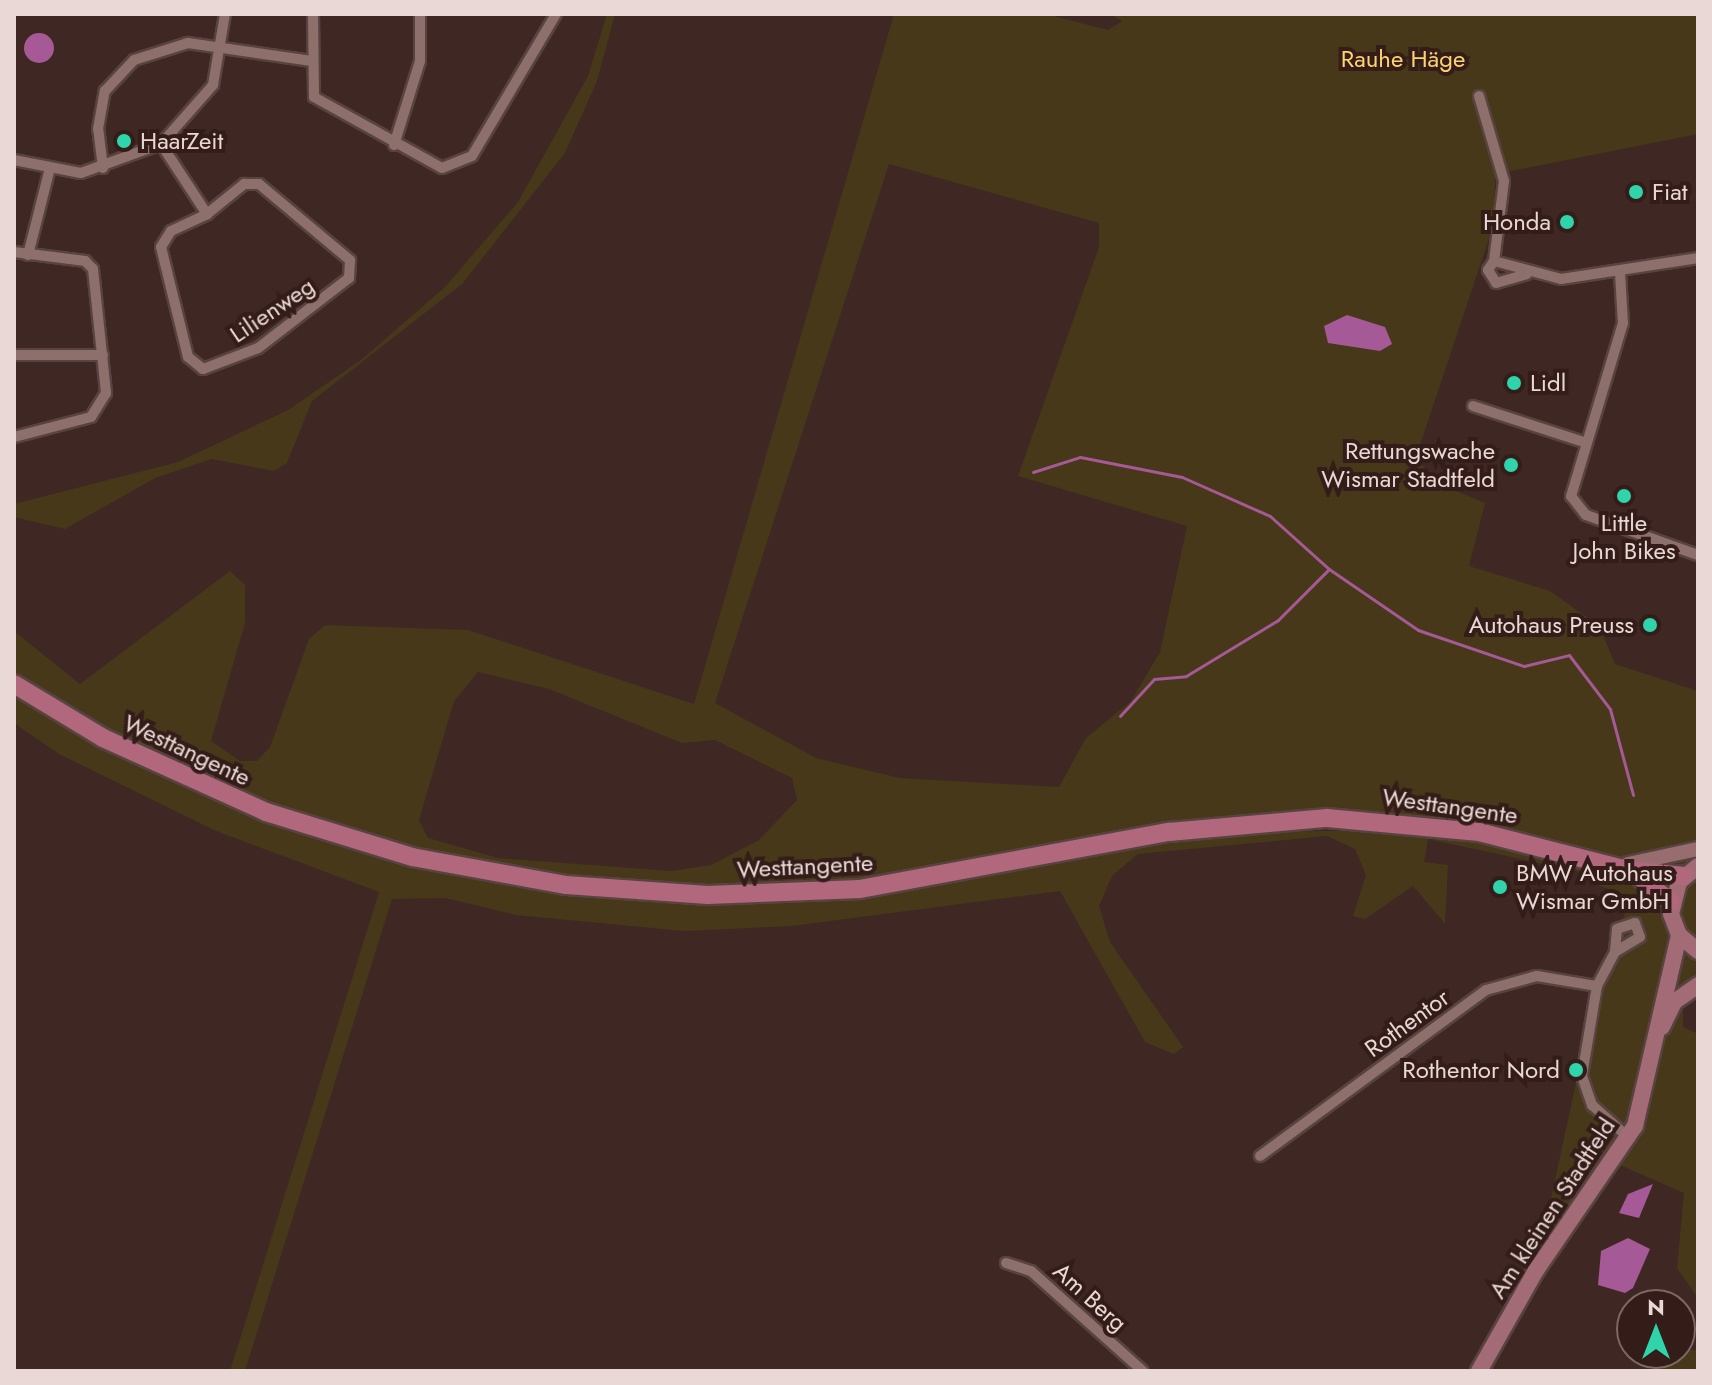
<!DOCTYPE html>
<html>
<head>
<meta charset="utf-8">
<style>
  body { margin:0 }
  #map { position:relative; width:1712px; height:1385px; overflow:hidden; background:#3f2723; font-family:Jost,sans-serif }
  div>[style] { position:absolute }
  .green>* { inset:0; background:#463819 }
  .water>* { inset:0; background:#a55996 }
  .round { border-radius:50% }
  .stream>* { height:3px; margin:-1.5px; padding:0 1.5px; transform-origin:1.5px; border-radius:1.5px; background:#a55996 }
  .roads { filter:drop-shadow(2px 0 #584340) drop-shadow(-2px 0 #584340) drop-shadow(0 2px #584340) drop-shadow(0 -2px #584340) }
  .street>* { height:10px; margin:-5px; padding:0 5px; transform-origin:5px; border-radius:5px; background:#8d706b }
  .secondary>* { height:14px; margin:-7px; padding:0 7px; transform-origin:7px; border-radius:7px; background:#986d70 }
  .primary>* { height:16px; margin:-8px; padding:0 8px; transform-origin:8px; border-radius:8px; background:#a36b75 }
  .highway>* { height:18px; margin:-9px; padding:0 9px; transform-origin:9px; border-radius:9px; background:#b1677c }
  .dots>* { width:22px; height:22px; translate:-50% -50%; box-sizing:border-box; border:4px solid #341d19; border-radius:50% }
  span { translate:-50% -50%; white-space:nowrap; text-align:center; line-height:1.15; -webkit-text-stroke:8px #341d19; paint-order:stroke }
  .park-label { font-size:24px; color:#fdd370 }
  .poi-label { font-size:24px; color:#e9d8d5 }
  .left { translate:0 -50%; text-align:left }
  .right { translate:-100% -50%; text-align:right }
  .street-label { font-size:24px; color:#e9d8d5 }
  .frame { position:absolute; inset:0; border:16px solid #e9d8d5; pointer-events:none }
  .north { position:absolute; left:1616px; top:1289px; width:80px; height:80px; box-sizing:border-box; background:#341d19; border:2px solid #7c6864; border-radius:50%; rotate:0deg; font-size:22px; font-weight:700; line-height:32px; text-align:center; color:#e9d8d5 }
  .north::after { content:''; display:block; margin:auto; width:28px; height:36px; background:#30d4aa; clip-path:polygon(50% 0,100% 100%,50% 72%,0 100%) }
</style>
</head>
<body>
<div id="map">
  <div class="green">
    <i style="clip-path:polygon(607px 14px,615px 14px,597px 81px,565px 153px,462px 284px,312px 401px,287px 463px,274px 471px,212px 459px,155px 478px,65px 529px,14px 517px,14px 504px,178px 462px,288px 410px,361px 360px,445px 287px,518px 202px,588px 76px)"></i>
    <i style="clip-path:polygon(evenodd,894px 14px,1046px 14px,1108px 30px,1122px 21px,1110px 14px,1698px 14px,1698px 134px,1496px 174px,1492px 230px,1416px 457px,1435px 482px,1485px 503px,1469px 566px,1550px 591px,1599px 626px,1615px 664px,1698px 691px,1698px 985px,1683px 993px,1683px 1027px,1698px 1034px,1698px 1298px,1677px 1268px,1684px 1193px,1613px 1162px,1535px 1272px,1597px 986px,1631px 897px,1597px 885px,1600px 876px,1428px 839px,1424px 862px,1448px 865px,1445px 924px,1413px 886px,1365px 919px,1353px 916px,1366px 875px,1355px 849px,1327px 836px,1138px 854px,1112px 876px,1099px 906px,1110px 942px,1183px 1047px,1174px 1054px,1145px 1042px,1060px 891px,792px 926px,684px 931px,516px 915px,445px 898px,392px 899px,245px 1371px,230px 1371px,379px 892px,216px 831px,59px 754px,14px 723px,14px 691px,115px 751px,267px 819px,405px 862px,572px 893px,667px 900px,824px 897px,1224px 832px,1429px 830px,1274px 819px,860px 889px,638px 893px,493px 875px,322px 832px,183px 777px,14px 684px,14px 631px,80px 684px,230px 571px,245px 585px,245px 623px,211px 741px,240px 761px,257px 761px,270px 747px,309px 639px,325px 625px,468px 630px,694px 704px,894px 14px,889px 164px,1099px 223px,1099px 247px,1018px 476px,1187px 526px,1160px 652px,1131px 701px,1086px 738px,1059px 787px,900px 778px,816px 758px,715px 703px,889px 164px,894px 14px,478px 672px,549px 689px,682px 743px,715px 740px,792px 778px,797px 800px,759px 840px,711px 865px,671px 871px,498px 858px,428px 838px,419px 820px,454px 701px,478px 672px)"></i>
    <i style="clip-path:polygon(1698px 1349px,1698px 1371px,1658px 1371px,1654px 1358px)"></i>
  </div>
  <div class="water">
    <i class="round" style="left:24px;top:33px;width:30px;height:30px"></i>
    <i style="clip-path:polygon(1347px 315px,1385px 327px,1392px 344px,1380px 351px,1328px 343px,1324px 326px)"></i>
    <i style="clip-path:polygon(1653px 1184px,1639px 1218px,1619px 1213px,1628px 1194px)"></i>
    <i style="clip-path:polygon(1628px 1238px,1650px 1249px,1633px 1288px,1625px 1293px,1598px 1285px,1601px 1251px)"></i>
  </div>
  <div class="stream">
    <i style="left:1033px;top:472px;width:49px;rotate:-17.7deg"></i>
    <i style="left:1080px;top:457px;width:104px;rotate:11.1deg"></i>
    <i style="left:1182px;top:477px;width:96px;rotate:23.9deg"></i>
    <i style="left:1270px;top:516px;width:79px;rotate:41.9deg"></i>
    <i style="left:1329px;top:569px;width:108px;rotate:34.4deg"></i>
    <i style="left:1418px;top:630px;width:112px;rotate:18.8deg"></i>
    <i style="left:1524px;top:666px;width:46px;rotate:-13.7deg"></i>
    <i style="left:1569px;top:655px;width:68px;rotate:52.8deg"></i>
    <i style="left:1610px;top:709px;width:89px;rotate:75deg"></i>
    <i style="left:1120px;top:716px;width:50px;rotate:-47.4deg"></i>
    <i style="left:1154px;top:679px;width:32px;rotate:-5deg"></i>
    <i style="left:1186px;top:676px;width:108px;rotate:-31.3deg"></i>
    <i style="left:1278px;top:620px;width:72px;rotate:-45deg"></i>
  </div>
  <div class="roads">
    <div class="street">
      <i style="left:313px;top:14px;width:83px;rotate:89.3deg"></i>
      <i style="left:314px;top:97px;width:146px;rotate:29deg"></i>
      <i style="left:442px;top:168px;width:32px;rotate:-22deg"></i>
      <i style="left:472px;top:156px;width:165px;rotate:-59.4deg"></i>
      <i style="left:1479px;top:96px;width:89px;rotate:73.6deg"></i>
      <i style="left:1504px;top:181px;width:81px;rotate:97.1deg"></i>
      <i style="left:1494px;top:261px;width:69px;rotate:15deg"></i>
      <i style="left:1561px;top:279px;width:139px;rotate:-8.7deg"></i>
      <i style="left:161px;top:144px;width:84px;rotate:56.7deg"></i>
      <i style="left:394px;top:145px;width:88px;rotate:-72.8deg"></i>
      <i style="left:420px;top:61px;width:47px;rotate:-90deg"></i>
      <i style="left:14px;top:160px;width:68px;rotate:11deg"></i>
      <i style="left:81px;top:173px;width:85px;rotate:-19.9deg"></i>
      <i style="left:161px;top:144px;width:79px;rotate:-48.6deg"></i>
      <i style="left:213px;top:85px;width:72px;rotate:-80.4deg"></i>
      <i style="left:103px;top:168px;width:39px;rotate:-97deg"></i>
      <i style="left:98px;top:129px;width:39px;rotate:-80deg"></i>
      <i style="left:105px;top:91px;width:42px;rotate:-46.9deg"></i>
      <i style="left:134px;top:60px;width:57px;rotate:-17.5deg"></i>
      <i style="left:188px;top:43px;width:125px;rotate:8.3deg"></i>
      <i style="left:244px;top:184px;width:15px"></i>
      <i style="left:259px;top:184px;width:119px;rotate:39.9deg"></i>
      <i style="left:350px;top:260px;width:18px;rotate:93deg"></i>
      <i style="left:349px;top:278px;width:115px;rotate:142.4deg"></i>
      <i style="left:258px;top:348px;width:59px;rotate:159.1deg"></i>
      <i style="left:203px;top:369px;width:19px;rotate:-141deg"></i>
      <i style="left:188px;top:357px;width:113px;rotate:-103.8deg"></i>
      <i style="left:161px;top:247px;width:19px;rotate:-58deg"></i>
      <i style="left:171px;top:231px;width:40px;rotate:-25deg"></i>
      <i style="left:207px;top:214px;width:48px;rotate:-39deg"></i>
      <i style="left:14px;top:252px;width:72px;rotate:7.2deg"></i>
      <i style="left:85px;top:261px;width:11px;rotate:45deg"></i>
      <i style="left:93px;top:269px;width:125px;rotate:84deg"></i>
      <i style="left:106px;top:393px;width:28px;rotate:122deg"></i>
      <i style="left:91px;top:417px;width:80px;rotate:165.4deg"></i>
      <i style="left:28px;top:255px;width:86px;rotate:-75.8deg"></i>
      <i style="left:1494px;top:261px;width:11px;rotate:124deg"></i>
      <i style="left:1488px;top:270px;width:15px;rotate:58deg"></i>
      <i style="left:1496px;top:283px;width:32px;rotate:-16deg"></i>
      <i style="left:1620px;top:273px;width:50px;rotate:86.6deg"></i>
      <i style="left:1623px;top:323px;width:181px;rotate:106.7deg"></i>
      <i style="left:1571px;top:496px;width:24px;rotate:52deg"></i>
      <i style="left:1586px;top:515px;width:119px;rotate:19.7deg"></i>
      <i style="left:14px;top:355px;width:89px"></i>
      <i style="left:1473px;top:406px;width:117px;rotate:18deg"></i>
      <i style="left:1615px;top:952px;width:29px;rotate:-31deg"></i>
      <i style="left:1640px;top:937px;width:15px;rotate:-110deg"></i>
      <i style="left:1635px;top:923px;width:19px;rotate:162deg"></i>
      <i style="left:1617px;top:929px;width:23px;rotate:95deg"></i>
      <i style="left:1615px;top:952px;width:38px;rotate:118deg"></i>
      <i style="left:1597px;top:986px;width:91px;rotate:99.5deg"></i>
      <i style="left:1582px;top:1076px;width:31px;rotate:71deg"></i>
      <i style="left:1592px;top:1105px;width:50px;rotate:41.7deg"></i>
      <i style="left:1260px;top:1156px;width:280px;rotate:-36.3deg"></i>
      <i style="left:1486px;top:990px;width:53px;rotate:-15.4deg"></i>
      <i style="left:1537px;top:976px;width:61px;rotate:9.5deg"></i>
      <i style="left:1006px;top:1263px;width:26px;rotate:18deg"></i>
      <i style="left:1031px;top:1271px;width:150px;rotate:41.8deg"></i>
    </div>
    <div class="secondary">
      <i style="left:1628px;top:864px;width:72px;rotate:-12.1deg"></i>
    </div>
    <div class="primary">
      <i style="left:1698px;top:866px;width:25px;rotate:140deg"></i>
      <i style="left:1679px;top:882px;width:33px;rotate:104deg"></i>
      <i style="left:1671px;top:914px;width:22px;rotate:69deg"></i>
      <i style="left:1679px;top:935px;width:25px;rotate:40deg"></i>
      <i style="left:1662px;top:1027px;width:28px;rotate:-64deg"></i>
      <i style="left:1674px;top:1002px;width:29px;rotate:-35deg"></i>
      <i style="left:1479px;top:1371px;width:114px;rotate:-60.5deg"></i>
      <i style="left:1535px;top:1272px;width:177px;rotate:-55.6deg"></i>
      <i style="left:1635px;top:1126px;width:196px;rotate:-77deg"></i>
    </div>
    <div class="highway">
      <i style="left:14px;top:684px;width:104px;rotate:31.2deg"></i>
      <i style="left:103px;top:738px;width:179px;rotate:24.4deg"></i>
      <i style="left:266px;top:812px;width:153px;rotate:17.1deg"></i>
      <i style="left:412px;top:857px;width:157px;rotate:10.3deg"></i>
      <i style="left:566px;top:885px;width:142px;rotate:4deg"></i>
      <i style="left:708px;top:895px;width:152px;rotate:-2.3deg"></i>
      <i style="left:860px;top:889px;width:314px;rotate:-10.5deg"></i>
      <i style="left:1169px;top:832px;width:159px;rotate:-5.1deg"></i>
      <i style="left:1327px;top:818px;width:153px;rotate:5.3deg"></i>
      <i style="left:1479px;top:832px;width:153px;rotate:14.4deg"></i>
      <i style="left:1627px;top:870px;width:57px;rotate:6deg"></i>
      <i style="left:1640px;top:877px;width:40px;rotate:39deg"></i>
    </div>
  </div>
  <div class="dots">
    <i style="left:124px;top:141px;background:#30d4aa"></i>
    <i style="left:1636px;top:192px;background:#30d4aa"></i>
    <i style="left:1567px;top:222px;background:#30d4aa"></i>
    <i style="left:1514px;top:383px;background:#30d4aa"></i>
    <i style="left:1511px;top:465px;background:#30d4aa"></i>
    <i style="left:1624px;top:496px;background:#30d4aa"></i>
    <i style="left:1650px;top:625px;background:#30d4aa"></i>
    <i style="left:1500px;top:887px;background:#30d4aa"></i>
    <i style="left:1576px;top:1070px;background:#30d4aa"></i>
  </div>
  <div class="park-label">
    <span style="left:1403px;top:59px">Rauhe Häge</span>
  </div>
  <div class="poi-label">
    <span class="left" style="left:140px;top:141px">HaarZeit</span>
    <span class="left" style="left:1652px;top:192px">Fiat</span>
    <span class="right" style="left:1551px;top:222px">Honda</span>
    <span class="left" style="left:1530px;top:383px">Lidl</span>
    <span class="right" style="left:1495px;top:465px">Rettungswache<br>Wismar Stadtfeld</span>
    <span style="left:1624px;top:537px">Little<br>John Bikes</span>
    <span class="right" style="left:1634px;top:625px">Autohaus Preuss</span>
    <span class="left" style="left:1516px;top:887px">BMW Autohaus<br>Wismar GmbH</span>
    <span class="right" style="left:1560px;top:1070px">Rothentor Nord</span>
  </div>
  <div class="street-label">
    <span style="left:272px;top:310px;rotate:-34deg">Lilienweg</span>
    <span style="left:187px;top:750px;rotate:25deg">Westtangente</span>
    <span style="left:1450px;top:806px;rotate:8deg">Westtangente</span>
    <span style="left:805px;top:866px;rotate:-3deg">Westtangente</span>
    <span style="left:1407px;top:1023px;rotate:-36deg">Rothentor</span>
    <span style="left:1552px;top:1208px;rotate:-57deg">Am kleinen Stadtfeld</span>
    <span style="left:1090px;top:1297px;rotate:42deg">Am Berg</span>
  </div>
  <div class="frame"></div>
  <div class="north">N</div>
</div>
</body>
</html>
